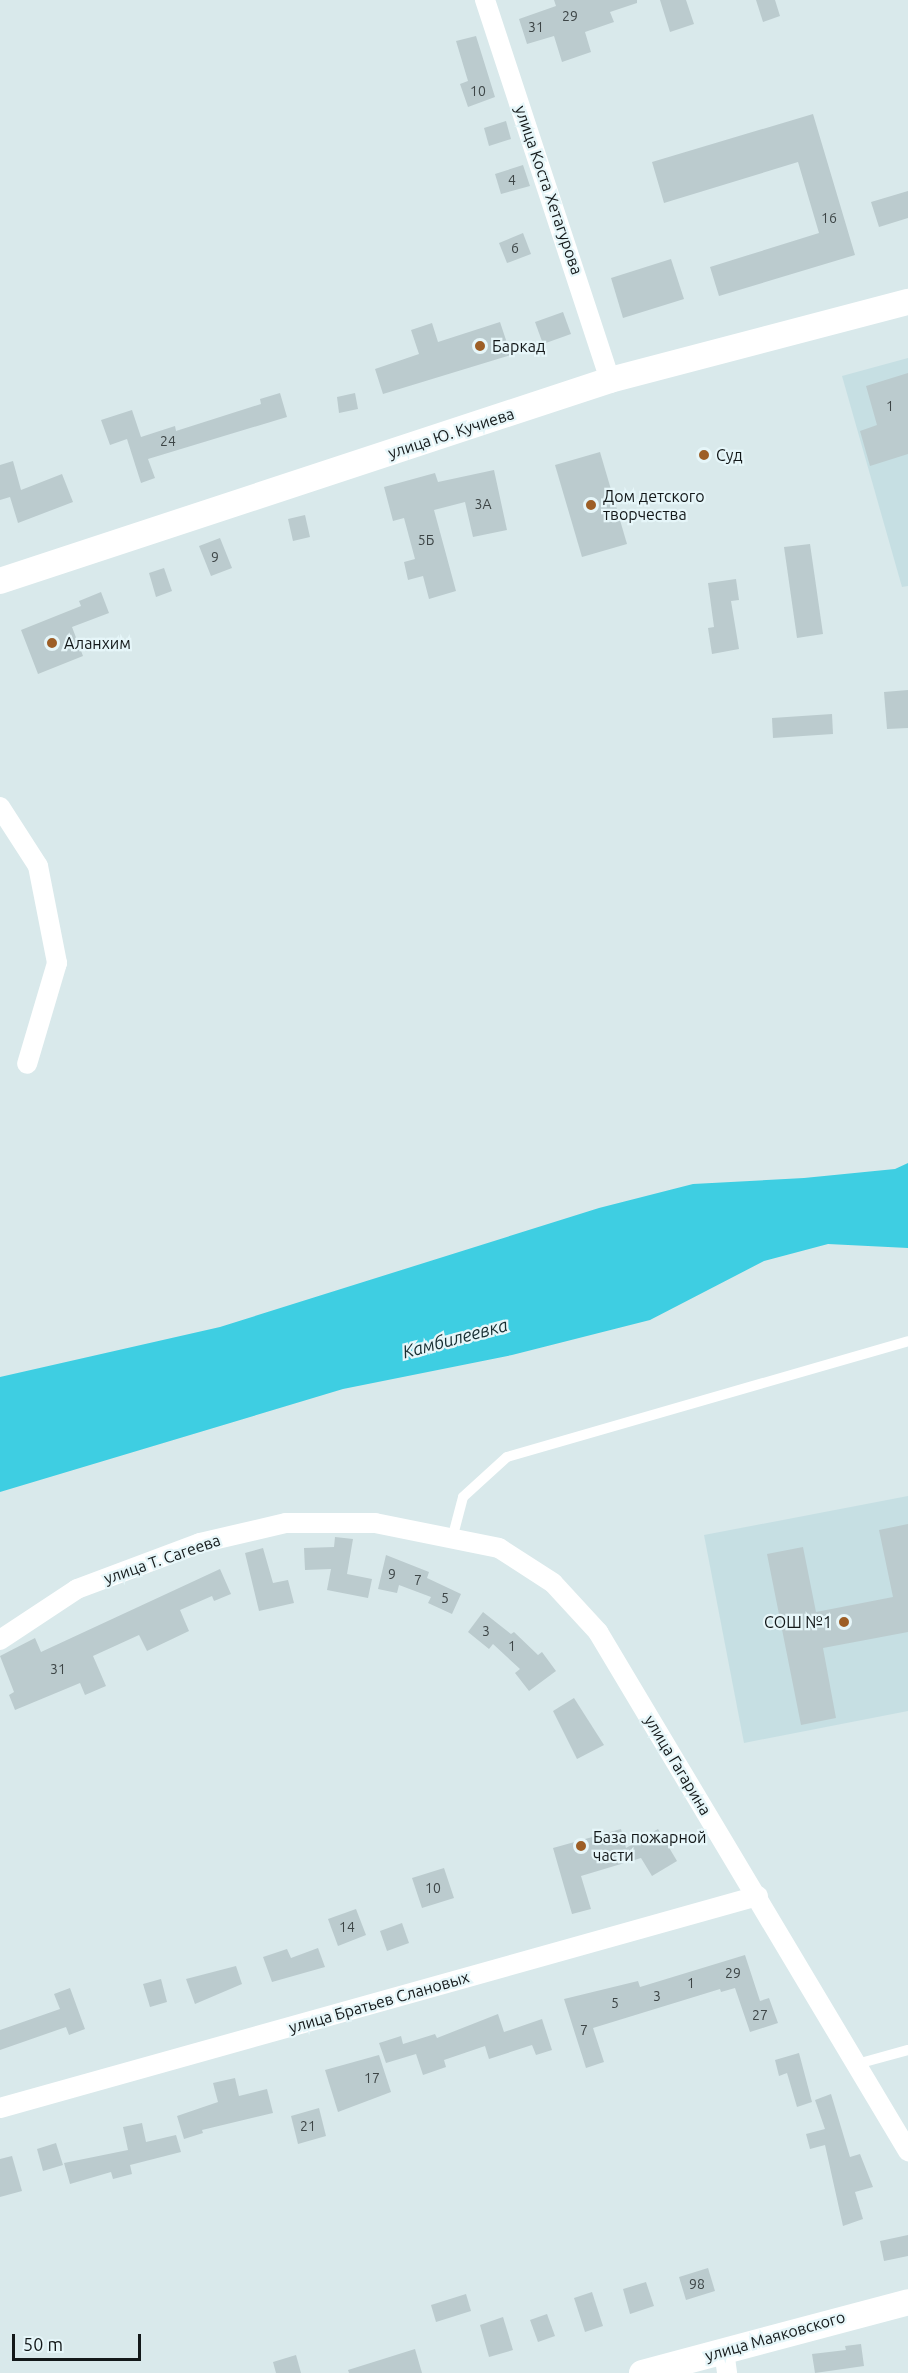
<!DOCTYPE html>
<html>
<head>
<meta charset="utf-8">
<style>
  body { margin:0 }
  #map { position:relative; width:908px; height:2373px; overflow:hidden; background:#d9e9eb; font-family:Ubuntu,sans-serif }
  div>[style] { position:absolute }
  .built>* { inset:0; background:#c6dfe3 }
  .water>* { inset:0; background:#3ecee2 }
  .building>* { inset:0; background:#bbcbce }
  .service>* { height:10px; margin:-5px; padding:0 5px; transform-origin:5px; border-radius:5px; background:#fff }
  .minor>* { height:20px; margin:-10px; padding:0 10px; transform-origin:10px; border-radius:10px; background:#fff }
  .tertiary>* { height:26px; margin:-13px; padding:0 13px; transform-origin:13px; border-radius:13px; background:#fff }
  .dots>* { width:16px; height:16px; translate:-50% -50%; box-sizing:border-box; border:3px solid #e6f6f9; border-radius:50% }
  span { translate:-50% -50%; white-space:nowrap; text-align:center; line-height:1.15; -webkit-text-stroke:4.5px #e6f6f9; paint-order:stroke }
  .number-label { font-size:14px; color:#3d4546 }
  .number-label span { -webkit-text-stroke-width:0 }
  .street-label { font-size:16px; color:#131819 }
  .poi-label { font-size:16px; color:#131819 }
  .left { translate:0 -50%; text-align:left }
  .right { translate:-100% -50%; text-align:right }
  .water-label { font-size:18px; color:#172e32; font-style:italic }
  .scale { position:absolute; left:12px; top:2334px; width:129px; height:27px; box-sizing:border-box; border:3px solid #131819; border-top:0; padding-left:8px; font-size:18px; line-height:21px; white-space:nowrap; color:#131819; -webkit-text-stroke:4px #e6f6f9; paint-order:stroke }
</style>
</head>
<body>
<div id="map">
  <div class="built">
    <i style="clip-path:polygon(908px 358px,908px 586px,902px 587px,842px 376px)"></i>
    <i style="clip-path:polygon(908px 1496px,908px 1711px,744px 1743px,704px 1535px)"></i>
  </div>
  <div class="water">
    <i style="clip-path:polygon(908px 1163px,908px 1248px,828px 1244px,764px 1261px,650px 1320px,512px 1355px,343px 1389px,0 1492px,0 1377px,220px 1327px,599px 1208px,693px 1184px,804px 1178px,895px 1169px)"></i>
  </div>
  <div class="building">
    <i style="clip-path:polygon(554px 0,637px 0,637px 3px,610px 12px,614px 22px,585px 32px,591px 52px,562px 62px,554px 36px,527px 44px,519px 19px,556px 6px)"></i>
    <i style="clip-path:polygon(660px 0,686px 0,694px 24px,670px 32px)"></i>
    <i style="clip-path:polygon(756px 0,775px 0,780px 16px,763px 22px)"></i>
    <i style="clip-path:polygon(476px 36px,495px 97px,468px 107px,460px 84px,468px 81px,456px 41px)"></i>
    <i style="clip-path:polygon(813px 114px,855px 255px,719px 296px,710px 267px,819px 233px,798px 162px,664px 203px,652px 162px)"></i>
    <i style="clip-path:polygon(506px 121px,511px 139px,489px 146px,484px 128px)"></i>
    <i style="clip-path:polygon(523px 165px,530px 186px,501px 194px,495px 174px)"></i>
    <i style="clip-path:polygon(908px 191px,908px 218px,879px 227px,871px 202px)"></i>
    <i style="clip-path:polygon(523px 233px,531px 254px,507px 263px,499px 243px)"></i>
    <i style="clip-path:polygon(671px 259px,684px 299px,623px 318px,611px 278px)"></i>
    <i style="clip-path:polygon(563px 312px,571px 334px,543px 344px,535px 322px)"></i>
    <i style="clip-path:polygon(500px 322px,511px 355px,383px 394px,375px 369px,419px 354px,411px 330px,432px 323px,438px 342px)"></i>
    <i style="clip-path:polygon(908px 373px,908px 454px,870px 466px,860px 431px,877px 425px,866px 386px)"></i>
    <i style="clip-path:polygon(280px 393px,287px 417px,148px 459px,155px 478px,141px 483px,127px 439px,110px 445px,101px 420px,132px 410px,141px 437px,175px 426px,176px 431px,261px 404px,260px 399px)"></i>
    <i style="clip-path:polygon(355px 393px,358px 409px,339px 413px,337px 397px)"></i>
    <i style="clip-path:polygon(600px 452px,627px 544px,582px 557px,555px 465px)"></i>
    <i style="clip-path:polygon(13px 461px,21px 490px,62px 474px,73px 502px,18px 523px,10px 497px,0 500px,0 465px)"></i>
    <i style="clip-path:polygon(494px 470px,507px 530px,473px 537px,465px 502px,434px 510px,456px 591px,429px 599px,423px 576px,408px 580px,404px 562px,415px 559px,404px 518px,393px 521px,384px 487px,435px 473px,438px 482px)"></i>
    <i style="clip-path:polygon(305px 515px,310px 537px,293px 541px,288px 519px)"></i>
    <i style="clip-path:polygon(220px 538px,232px 568px,211px 576px,199px 546px)"></i>
    <i style="clip-path:polygon(810px 544px,823px 634px,797px 638px,784px 547px)"></i>
    <i style="clip-path:polygon(164px 568px,172px 591px,156px 597px,149px 573px)"></i>
    <i style="clip-path:polygon(736px 579px,739px 600px,731px 601px,739px 649px,712px 654px,708px 628px,714px 627px,708px 583px)"></i>
    <i style="clip-path:polygon(101px 592px,109px 613px,72px 627px,83px 656px,38px 674px,21px 630px,81px 606px,79px 601px)"></i>
    <i style="clip-path:polygon(908px 690px,908px 728px,887px 729px,884px 692px)"></i>
    <i style="clip-path:polygon(832px 714px,833px 734px,773px 738px,772px 718px)"></i>
    <i style="clip-path:polygon(908px 1524px,908px 1632px,823px 1648px,836px 1718px,801px 1725px,767px 1554px,803px 1547px,816px 1612px,893px 1597px,879px 1530px)"></i>
    <i style="clip-path:polygon(335px 1537px,353px 1539px,347px 1574px,372px 1579px,368px 1598px,327px 1590px,331px 1569px,305px 1570px,304px 1548px,334px 1547px)"></i>
    <i style="clip-path:polygon(263px 1548px,273px 1583px,288px 1580px,294px 1603px,259px 1611px,245px 1553px)"></i>
    <i style="clip-path:polygon(386px 1555px,429px 1572px,427px 1578px,461px 1594px,452px 1614px,428px 1603px,431px 1597px,399px 1585px,397px 1593px,378px 1589px)"></i>
    <i style="clip-path:polygon(220px 1569px,231px 1594px,214px 1601px,212px 1596px,180px 1610px,189px 1631px,147px 1651px,139px 1635px,93px 1656px,106px 1686px,85px 1695px,80px 1683px,15px 1710px,9px 1695px,14px 1692px,0 1656px,35px 1638px,41px 1652px)"></i>
    <i style="clip-path:polygon(483px 1612px,511px 1634px,514px 1632px,538px 1655px,542px 1652px,556px 1671px,529px 1691px,515px 1673px,520px 1669px,493px 1644px,489px 1649px,468px 1632px)"></i>
    <i style="clip-path:polygon(574px 1698px,604px 1745px,577px 1759px,553px 1711px)"></i>
    <i style="clip-path:polygon(621px 1829px,626px 1848px,658px 1829px,677px 1861px,652px 1876px,641px 1858px,581px 1876px,591px 1909px,572px 1914px,553px 1848px)"></i>
    <i style="clip-path:polygon(444px 1868px,454px 1898px,422px 1908px,412px 1878px)"></i>
    <i style="clip-path:polygon(356px 1909px,366px 1935px,338px 1946px,328px 1919px)"></i>
    <i style="clip-path:polygon(402px 1923px,409px 1943px,387px 1951px,380px 1931px)"></i>
    <i style="clip-path:polygon(318px 1948px,325px 1967px,272px 1982px,263px 1957px,287px 1949px,291px 1958px)"></i>
    <i style="clip-path:polygon(745px 1955px,760px 2001px,769px 1998px,778px 2023px,750px 2032px,735px 1988px,721px 1992px,720px 1989px,593px 2028px,604px 2062px,586px 2068px,564px 1999px,638px 1981px,640px 1987px)"></i>
    <i style="clip-path:polygon(236px 1966px,242px 1984px,195px 2004px,186px 1979px)"></i>
    <i style="clip-path:polygon(161px 1979px,167px 2002px,150px 2007px,143px 1984px)"></i>
    <i style="clip-path:polygon(70px 1988px,85px 2029px,69px 2035px,66px 2027px,0 2050px,0 2030px,60px 2009px,54px 1994px)"></i>
    <i style="clip-path:polygon(498px 2014px,504px 2032px,542px 2019px,552px 2050px,536px 2055px,532px 2045px,489px 2059px,485px 2046px,444px 2060px,446px 2067px,423px 2075px,416px 2054px,386px 2063px,379px 2043px,401px 2036px,403px 2044px,435px 2034px,437px 2038px)"></i>
    <i style="clip-path:polygon(799px 2053px,812px 2102px,797px 2107px,787px 2073px,779px 2076px,775px 2060px)"></i>
    <i style="clip-path:polygon(379px 2055px,391px 2092px,338px 2112px,325px 2070px)"></i>
    <i style="clip-path:polygon(235px 2078px,239px 2096px,267px 2089px,273px 2113px,202px 2130px,203px 2133px,184px 2139px,177px 2116px,218px 2102px,213px 2083px)"></i>
    <i style="clip-path:polygon(831px 2094px,850px 2157px,860px 2154px,873px 2187px,855px 2192px,863px 2219px,843px 2226px,825px 2145px,810px 2149px,806px 2134px,825px 2129px,815px 2100px)"></i>
    <i style="clip-path:polygon(319px 2108px,326px 2136px,298px 2144px,291px 2116px)"></i>
    <i style="clip-path:polygon(142px 2123px,146px 2142px,176px 2135px,181px 2152px,130px 2165px,132px 2174px,113px 2179px,111px 2172px,70px 2184px,64px 2163px,128px 2150px,123px 2127px)"></i>
    <i style="clip-path:polygon(56px 2143px,63px 2165px,43px 2171px,37px 2149px)"></i>
    <i style="clip-path:polygon(12px 2156px,22px 2191px,0 2197px,0 2159px)"></i>
    <i style="clip-path:polygon(908px 2235px,908px 2256px,884px 2261px,880px 2241px)"></i>
    <i style="clip-path:polygon(708px 2268px,715px 2291px,686px 2300px,679px 2277px)"></i>
    <i style="clip-path:polygon(646px 2282px,654px 2306px,630px 2314px,623px 2289px)"></i>
    <i style="clip-path:polygon(592px 2292px,603px 2326px,585px 2332px,574px 2298px)"></i>
    <i style="clip-path:polygon(466px 2294px,471px 2311px,436px 2322px,431px 2305px)"></i>
    <i style="clip-path:polygon(547px 2314px,555px 2336px,538px 2342px,530px 2320px)"></i>
    <i style="clip-path:polygon(503px 2317px,513px 2350px,489px 2357px,480px 2325px)"></i>
    <i style="clip-path:polygon(861px 2344px,864px 2366px,815px 2373px,812px 2354px,846px 2350px,845px 2346px)"></i>
    <i style="clip-path:polygon(415px 2349px,422px 2373px,349px 2373px,348px 2370px)"></i>
    <i style="clip-path:polygon(296px 2355px,301px 2373px,276px 2373px,273px 2362px)"></i>
  </div>
  <div class="service">
    <i style="left:452px;top:1539px;width:43px;rotate:-75.3deg"></i>
    <i style="left:463px;top:1497px;width:59px;rotate:-42.3deg"></i>
    <i style="left:507px;top:1457px;width:417px;rotate:-16.1deg"></i>
    <i style="left:857px;top:2064px;width:53px;rotate:-15.4deg"></i>
  </div>
  <div class="minor">
    <i style="left:485px;top:0;width:400px;rotate:71.8deg"></i>
    <i style="left:0;top:807px;width:70px;rotate:57.2deg"></i>
    <i style="left:38px;top:866px;width:99px;rotate:78.9deg"></i>
    <i style="left:57px;top:963px;width:105px;rotate:106.5deg"></i>
    <i style="left:0;top:1640px;width:92px;rotate:-33.5deg"></i>
    <i style="left:77px;top:1589px;width:131px;rotate:-20.5deg"></i>
    <i style="left:200px;top:1543px;width:88px;rotate:-13.1deg"></i>
    <i style="left:286px;top:1523px;width:89px"></i>
    <i style="left:375px;top:1523px;width:126px;rotate:11.4deg"></i>
    <i style="left:499px;top:1548px;width:64px;rotate:32.9deg"></i>
    <i style="left:553px;top:1583px;width:67px;rotate:47.4deg"></i>
    <i style="left:598px;top:1632px;width:605px;rotate:59.15deg"></i>
    <i style="left:0;top:2108px;width:787px;rotate:-15.63deg"></i>
    <i style="left:724px;top:2351px;width:22px;rotate:82deg"></i>
  </div>
  <div class="tertiary">
    <i style="left:0;top:581px;width:642px;rotate:-18.24deg"></i>
    <i style="left:610px;top:380px;width:308px;rotate:-14.7deg"></i>
    <i style="left:642px;top:2373px;width:275px;rotate:-14.9deg"></i>
  </div>
  <div class="dots">
    <i style="left:480px;top:346px;background:#9d5e26"></i>
    <i style="left:704px;top:455px;background:#9d5e26"></i>
    <i style="left:591px;top:505px;background:#9d5e26"></i>
    <i style="left:52px;top:643px;background:#9d5e26"></i>
    <i style="left:844px;top:1622px;background:#9d5e26"></i>
    <i style="left:581px;top:1846px;background:#9d5e26"></i>
  </div>
  <div class="number-label">
    <span style="left:570px;top:16px">29</span>
    <span style="left:536px;top:27px">31</span>
    <span style="left:478px;top:91px">10</span>
    <span style="left:512px;top:180px">4</span>
    <span style="left:829px;top:218px">16</span>
    <span style="left:515px;top:248px">6</span>
    <span style="left:890px;top:406px">1</span>
    <span style="left:168px;top:441px">24</span>
    <span style="left:483px;top:504px">3А</span>
    <span style="left:426px;top:540px">5Б</span>
    <span style="left:215px;top:557px">9</span>
    <span style="left:392px;top:1574px">9</span>
    <span style="left:418px;top:1580px">7</span>
    <span style="left:445px;top:1598px">5</span>
    <span style="left:486px;top:1631px">3</span>
    <span style="left:512px;top:1646px">1</span>
    <span style="left:58px;top:1669px">31</span>
    <span style="left:433px;top:1888px">10</span>
    <span style="left:347px;top:1927px">14</span>
    <span style="left:733px;top:1973px">29</span>
    <span style="left:691px;top:1983px">1</span>
    <span style="left:657px;top:1996px">3</span>
    <span style="left:615px;top:2003px">5</span>
    <span style="left:760px;top:2015px">27</span>
    <span style="left:584px;top:2030px">7</span>
    <span style="left:372px;top:2078px">17</span>
    <span style="left:308px;top:2126px">21</span>
    <span style="left:697px;top:2284px">98</span>
  </div>
  <div class="street-label">
    <span style="left:549px;top:190px;rotate:71deg">улица Коста Хетагурова</span>
    <span style="left:451px;top:433px;rotate:-18deg">улица Ю. Кучиева</span>
    <span style="left:162px;top:1559px;rotate:-19deg">улица Т. Сагеева</span>
    <span style="left:678px;top:1765px;rotate:59deg">улица Гагарина</span>
    <span style="left:379px;top:2002px;rotate:-16deg">улица Братьев Слановых</span>
    <span style="left:775px;top:2336px;rotate:-16deg">улица Маяковского</span>
  </div>
  <div class="poi-label">
    <span class="left" style="left:492px;top:346px">Баркад</span>
    <span class="left" style="left:716px;top:455px">Суд</span>
    <span class="left" style="left:603px;top:505px">Дом детского<br>творчества</span>
    <span class="left" style="left:64px;top:643px">Аланхим</span>
    <span class="right" style="left:832px;top:1622px">СОШ №1</span>
    <span class="left" style="left:593px;top:1846px">База пожарной<br>части</span>
  </div>
  <div class="water-label">
    <span style="left:455px;top:1338px;rotate:-15deg">Камбилеевка</span>
  </div>
  <div class="scale">50 m</div>
</div>
</body>
</html>
